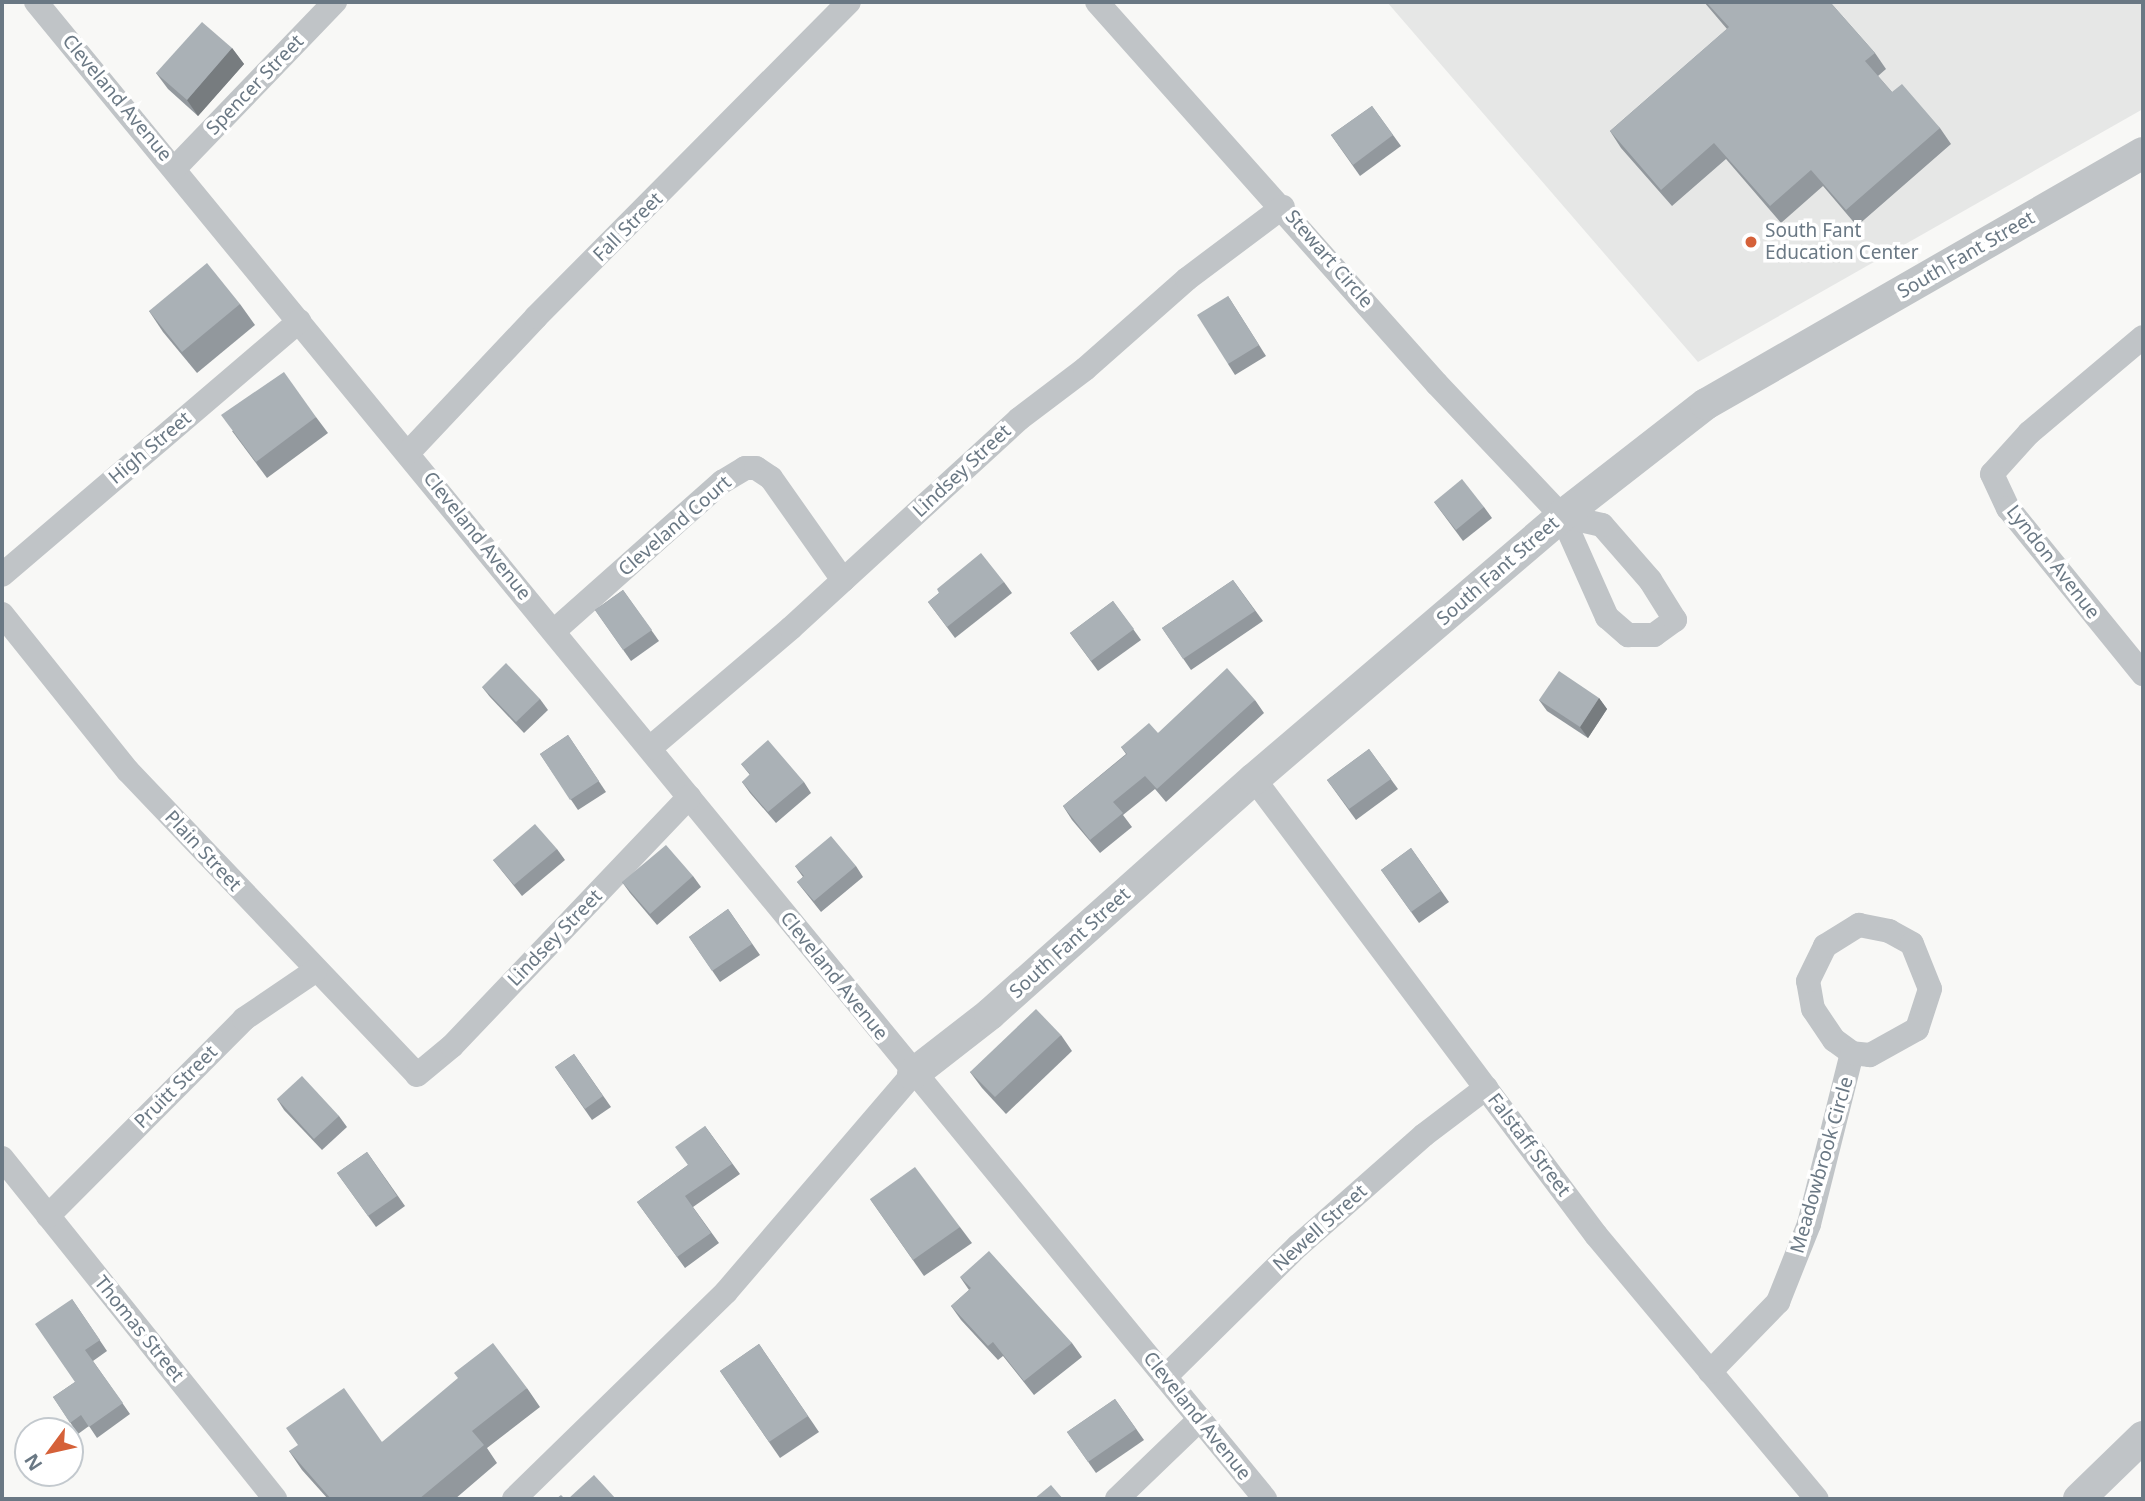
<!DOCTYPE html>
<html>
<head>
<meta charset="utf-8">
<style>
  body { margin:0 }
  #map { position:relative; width:2145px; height:1501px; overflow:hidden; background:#f8f8f6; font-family:"Noto Sans",sans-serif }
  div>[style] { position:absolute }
  .built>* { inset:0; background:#e6e7e6 }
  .minor>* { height:24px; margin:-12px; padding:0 12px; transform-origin:12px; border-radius:12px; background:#c0c4c7 }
  .tertiary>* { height:32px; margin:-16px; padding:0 16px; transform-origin:16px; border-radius:16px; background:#c0c4c7 }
  .wall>* { inset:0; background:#92989d }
  .shaded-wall>* { inset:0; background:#777c7f }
  .building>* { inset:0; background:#aab1b6 }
  .dots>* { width:19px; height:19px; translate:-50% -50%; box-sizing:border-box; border:4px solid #fff; border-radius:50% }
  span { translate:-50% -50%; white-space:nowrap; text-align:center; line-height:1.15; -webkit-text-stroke:7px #fff; paint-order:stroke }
  .street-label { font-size:19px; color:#6a7884 }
  .poi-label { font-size:19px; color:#6a7884 }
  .left { translate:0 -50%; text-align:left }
  .frame { position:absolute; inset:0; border:4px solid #6a7884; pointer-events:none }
  .north { position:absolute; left:14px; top:1417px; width:70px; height:70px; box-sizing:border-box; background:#fff; border:2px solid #c3c9ce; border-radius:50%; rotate:237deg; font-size:19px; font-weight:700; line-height:28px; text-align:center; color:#6a7884 }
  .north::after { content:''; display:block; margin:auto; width:24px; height:32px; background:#d56139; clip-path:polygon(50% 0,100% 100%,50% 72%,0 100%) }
</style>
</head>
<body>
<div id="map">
  <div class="built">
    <i style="clip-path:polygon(1387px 2px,2143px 2px,2143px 109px,1698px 362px)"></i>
  </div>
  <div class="minor">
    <i style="left:36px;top:2px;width:1937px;rotate:50.61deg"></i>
    <i style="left:1097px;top:2px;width:511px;rotate:48.33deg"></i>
    <i style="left:1437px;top:384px;width:182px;rotate:46.6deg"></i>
    <i style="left:1562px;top:516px;width:111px;rotate:66deg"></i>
    <i style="left:1607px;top:617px;width:28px;rotate:41deg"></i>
    <i style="left:1628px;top:635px;width:26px"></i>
    <i style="left:1654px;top:635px;width:26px;rotate:-36deg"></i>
    <i style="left:1675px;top:620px;width:47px;rotate:-122deg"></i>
    <i style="left:1650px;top:580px;width:73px;rotate:-131.1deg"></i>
    <i style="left:1602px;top:525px;width:41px;rotate:-167.3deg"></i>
    <i style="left:175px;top:168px;width:231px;rotate:-46.1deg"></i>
    <i style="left:2143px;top:337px;width:149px;rotate:139.9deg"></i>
    <i style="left:2029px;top:433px;width:55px;rotate:132.1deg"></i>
    <i style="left:1992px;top:474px;width:38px;rotate:65deg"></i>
    <i style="left:2008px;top:508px;width:214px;rotate:50.9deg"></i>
    <i style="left:408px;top:453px;width:187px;rotate:-46.7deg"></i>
    <i style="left:536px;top:317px;width:444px;rotate:-45.2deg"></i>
    <i style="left:2px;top:575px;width:391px;rotate:-40.5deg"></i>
    <i style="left:2px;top:614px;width:201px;rotate:51.3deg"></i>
    <i style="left:128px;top:771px;width:419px;rotate:46.4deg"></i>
    <i style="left:417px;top:1075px;width:45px;rotate:-39.6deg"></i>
    <i style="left:452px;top:1046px;width:344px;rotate:-46.4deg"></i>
    <i style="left:554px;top:631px;width:225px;rotate:-41.6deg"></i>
    <i style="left:722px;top:482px;width:27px;rotate:-31deg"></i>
    <i style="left:745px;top:468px;width:11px"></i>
    <i style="left:756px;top:468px;width:18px;rotate:34deg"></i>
    <i style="left:771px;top:478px;width:125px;rotate:54.8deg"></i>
    <i style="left:650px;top:748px;width:185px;rotate:-40.4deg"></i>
    <i style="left:791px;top:628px;width:309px;rotate:-42.5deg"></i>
    <i style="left:1019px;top:419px;width:83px;rotate:-37.1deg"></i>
    <i style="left:1085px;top:369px;width:136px;rotate:-41.4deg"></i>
    <i style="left:1187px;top:279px;width:120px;rotate:-36.9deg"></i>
    <i style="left:1254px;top:779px;width:570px;rotate:53.13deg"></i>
    <i style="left:1596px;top:1235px;width:344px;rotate:50.1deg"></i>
    <i style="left:2px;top:1158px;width:437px;rotate:51.3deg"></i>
    <i style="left:48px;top:1216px;width:278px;rotate:-45.1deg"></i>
    <i style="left:244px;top:1019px;width:86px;rotate:-34.1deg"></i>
    <i style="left:1710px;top:1372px;width:98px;rotate:-45.8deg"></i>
    <i style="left:1778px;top:1302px;width:84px;rotate:-68.3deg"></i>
    <i style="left:1809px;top:1224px;width:176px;rotate:-75.9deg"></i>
    <i style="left:1852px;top:1053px;width:22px;rotate:-144deg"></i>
    <i style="left:1834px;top:1040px;width:37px;rotate:-124deg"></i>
    <i style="left:1813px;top:1009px;width:28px;rotate:-100deg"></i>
    <i style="left:1808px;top:981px;width:39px;rotate:-64deg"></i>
    <i style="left:1825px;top:946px;width:40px;rotate:-32deg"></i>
    <i style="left:1859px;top:925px;width:31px;rotate:11deg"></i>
    <i style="left:1889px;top:931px;width:26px;rotate:29deg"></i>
    <i style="left:1912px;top:944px;width:48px;rotate:68.2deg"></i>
    <i style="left:1930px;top:989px;width:42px;rotate:108deg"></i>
    <i style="left:1917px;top:1029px;width:54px;rotate:151deg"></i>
    <i style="left:1870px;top:1055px;width:18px;rotate:-174deg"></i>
    <i style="left:1165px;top:1377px;width:187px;rotate:-44.6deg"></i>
    <i style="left:1298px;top:1246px;width:168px;rotate:-41.4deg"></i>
    <i style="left:1424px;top:1135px;width:78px;rotate:-37.2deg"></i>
    <i style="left:514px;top:1499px;width:296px;rotate:-44.3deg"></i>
    <i style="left:726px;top:1292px;width:287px;rotate:-49.4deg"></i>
    <i style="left:1117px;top:1499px;width:115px;rotate:-43.9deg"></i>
  </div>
  <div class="tertiary">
    <i style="left:913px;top:1074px;width:98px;rotate:-37.9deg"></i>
    <i style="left:990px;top:1014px;width:353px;rotate:-41.7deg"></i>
    <i style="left:1254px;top:779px;width:405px;rotate:-40.5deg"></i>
    <i style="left:1562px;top:516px;width:182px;rotate:-37.9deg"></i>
    <i style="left:1706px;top:404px;width:504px;rotate:-29.87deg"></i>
    <i style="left:2079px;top:1499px;width:89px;rotate:-44.1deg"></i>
  </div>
  <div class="wall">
    <i style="clip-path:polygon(1704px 2px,1830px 2px,1875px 53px,1886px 69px,1878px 76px,1892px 92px,1940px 128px,1951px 144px,1857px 226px,1823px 186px,1781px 223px,1726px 159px,1672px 206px,1621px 148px,1610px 131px,1727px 29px)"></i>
    <i style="clip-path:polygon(232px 48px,244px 64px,198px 116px,168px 89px,156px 73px)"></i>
    <i style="clip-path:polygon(1372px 106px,1401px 146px,1360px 176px,1331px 135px)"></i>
    <i style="clip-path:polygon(1228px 296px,1266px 356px,1235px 375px,1228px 364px)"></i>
    <i style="clip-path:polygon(240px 304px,255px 325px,197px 373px,163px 332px,149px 311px)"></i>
    <i style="clip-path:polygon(316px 417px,328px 433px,267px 478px,232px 431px)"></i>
    <i style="clip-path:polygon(1434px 502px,1484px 507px,1492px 518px,1463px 541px)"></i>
    <i style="clip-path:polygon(1233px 580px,1263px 621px,1191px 670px,1162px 628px)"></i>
    <i style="clip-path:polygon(1004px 582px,1012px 593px,955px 638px,928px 602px,939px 593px)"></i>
    <i style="clip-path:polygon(623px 590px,659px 641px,631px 661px,595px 610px)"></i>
    <i style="clip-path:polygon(1113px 601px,1141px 640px,1098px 671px,1070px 633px)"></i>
    <i style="clip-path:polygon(482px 687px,540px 699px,548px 710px,524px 733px,490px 697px)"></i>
    <i style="clip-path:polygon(1599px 698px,1607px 709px,1588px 738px,1547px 711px,1539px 700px)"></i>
    <i style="clip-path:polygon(1255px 700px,1264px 713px,1166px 802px,1155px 789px,1123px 815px,1132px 827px,1100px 853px,1072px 820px,1063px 806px,1126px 754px,1121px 747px,1158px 733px)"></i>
    <i style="clip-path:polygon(568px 735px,606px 792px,578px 810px,540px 754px)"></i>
    <i style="clip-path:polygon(1369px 749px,1398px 789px,1356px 820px,1327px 780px)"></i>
    <i style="clip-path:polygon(741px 764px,804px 782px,811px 793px,776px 823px,750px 793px,742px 782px,750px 775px)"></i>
    <i style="clip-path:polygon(1411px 848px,1449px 902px,1419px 923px,1381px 870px)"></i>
    <i style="clip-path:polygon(557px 849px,565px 860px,522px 896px,493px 860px)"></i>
    <i style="clip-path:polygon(795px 866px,856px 866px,863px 877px,821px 912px,797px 882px,803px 877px)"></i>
    <i style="clip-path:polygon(693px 876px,701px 887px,657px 925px,630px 893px,622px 882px)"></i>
    <i style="clip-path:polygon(728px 909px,760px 955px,720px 982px,689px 937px)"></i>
    <i style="clip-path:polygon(1061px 1035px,1072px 1051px,1006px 1114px,982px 1088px,970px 1072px)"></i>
    <i style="clip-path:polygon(574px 1054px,611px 1107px,592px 1120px,555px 1067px)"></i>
    <i style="clip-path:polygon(277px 1099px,339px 1116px,347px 1127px,322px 1150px,284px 1110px)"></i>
    <i style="clip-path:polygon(705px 1126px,740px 1174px,693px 1207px,719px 1243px,685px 1268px,637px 1202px,688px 1165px)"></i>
    <i style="clip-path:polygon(367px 1152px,405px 1206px,376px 1227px,337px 1173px)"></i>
    <i style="clip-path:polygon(870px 1199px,960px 1227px,972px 1243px,924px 1276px)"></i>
    <i style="clip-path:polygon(960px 1277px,1072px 1343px,1082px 1357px,1034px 1395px,1003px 1356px,998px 1360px,961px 1320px,951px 1306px,969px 1290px)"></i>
    <i style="clip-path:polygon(72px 1299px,107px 1351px,93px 1361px,130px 1414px,97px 1438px,89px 1426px,78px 1434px,53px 1397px,75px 1382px)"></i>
    <i style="clip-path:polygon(759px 1344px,819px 1432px,780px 1458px,720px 1371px)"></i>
    <i style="clip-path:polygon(527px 1388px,540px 1407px,487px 1448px,497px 1463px,455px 1499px,328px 1499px,302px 1470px,289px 1451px,382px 1442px)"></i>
    <i style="clip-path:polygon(1115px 1399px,1144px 1440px,1096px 1473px,1067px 1432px)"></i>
  </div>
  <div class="shaded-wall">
    <i style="clip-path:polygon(232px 48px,244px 64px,198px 116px,187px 100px)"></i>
    <i style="clip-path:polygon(1599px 698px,1607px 709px,1588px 738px,1580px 727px)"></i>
  </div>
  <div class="building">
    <i style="clip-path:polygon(1706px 2px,1830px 2px,1875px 53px,1865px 61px,1892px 92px,1902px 84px,1940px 128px,1846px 210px,1811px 170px,1770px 206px,1714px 143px,1661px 190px,1610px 131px,1729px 27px)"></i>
    <i style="clip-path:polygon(202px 22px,232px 48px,187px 100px,156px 73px)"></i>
    <i style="clip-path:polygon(1372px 106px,1393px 135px,1353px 165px,1331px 135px)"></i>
    <i style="clip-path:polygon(207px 263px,240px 304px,182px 352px,149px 311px)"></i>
    <i style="clip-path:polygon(1228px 296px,1259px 345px,1228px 364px,1197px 315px)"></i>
    <i style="clip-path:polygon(284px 372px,316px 417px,256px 462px,221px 415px)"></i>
    <i style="clip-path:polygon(1462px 479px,1484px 507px,1456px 530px,1434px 502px)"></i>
    <i style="clip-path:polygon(981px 553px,1004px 582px,947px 627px,928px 602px,939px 593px,937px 589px)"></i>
    <i style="clip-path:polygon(1233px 580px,1255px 611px,1183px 659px,1162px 628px)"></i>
    <i style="clip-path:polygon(623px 590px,652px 630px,623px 650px,595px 610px)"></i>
    <i style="clip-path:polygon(1113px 601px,1134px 629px,1091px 661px,1070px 633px)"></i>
    <i style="clip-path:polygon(506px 663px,540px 699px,516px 722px,482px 687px)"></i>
    <i style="clip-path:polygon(1227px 668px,1255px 700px,1157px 789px,1145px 776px,1113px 802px,1123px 813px,1090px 840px,1063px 806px,1127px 754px,1121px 747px,1149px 723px,1158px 733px)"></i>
    <i style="clip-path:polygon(1559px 671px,1599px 698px,1580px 727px,1539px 700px)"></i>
    <i style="clip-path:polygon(568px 735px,599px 781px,570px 800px,540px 754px)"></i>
    <i style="clip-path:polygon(768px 740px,804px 782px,768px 812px,742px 782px,750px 774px,741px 764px)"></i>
    <i style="clip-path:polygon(1369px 749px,1391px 779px,1349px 809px,1327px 780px)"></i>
    <i style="clip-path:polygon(535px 824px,557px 849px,514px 885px,493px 860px)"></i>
    <i style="clip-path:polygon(831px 836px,856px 866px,814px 901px,797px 882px,804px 876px,795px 866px)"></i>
    <i style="clip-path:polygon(666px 845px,693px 876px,650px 914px,622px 882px)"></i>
    <i style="clip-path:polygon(1411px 848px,1441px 891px,1411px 912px,1381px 870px)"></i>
    <i style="clip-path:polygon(728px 909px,752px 944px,712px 971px,689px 937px)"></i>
    <i style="clip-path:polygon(1036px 1009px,1061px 1035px,995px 1097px,970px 1072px)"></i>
    <i style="clip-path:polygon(574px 1054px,603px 1096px,585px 1109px,555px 1067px)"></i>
    <i style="clip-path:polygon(302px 1076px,339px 1116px,314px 1139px,277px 1099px)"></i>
    <i style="clip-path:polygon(705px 1126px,732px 1164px,685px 1196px,711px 1233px,677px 1257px,637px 1202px,688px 1165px,675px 1147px)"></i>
    <i style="clip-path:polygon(367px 1152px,397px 1196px,368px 1216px,337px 1173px)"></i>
    <i style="clip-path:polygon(915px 1167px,960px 1227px,913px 1260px,870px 1199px)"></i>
    <i style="clip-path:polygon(989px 1251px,1072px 1343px,1024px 1381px,993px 1342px,988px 1346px,951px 1306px,971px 1288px,960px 1277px)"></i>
    <i style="clip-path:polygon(72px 1299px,100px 1340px,85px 1350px,123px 1403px,89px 1427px,81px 1415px,70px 1423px,53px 1397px,75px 1382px,35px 1324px)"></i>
    <i style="clip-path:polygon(493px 1343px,527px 1388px,472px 1431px,484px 1445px,419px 1499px,331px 1499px,289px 1451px,298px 1445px,286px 1428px,344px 1388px,382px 1442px,458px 1378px,454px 1373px)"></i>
    <i style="clip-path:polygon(759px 1344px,808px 1416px,769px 1442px,720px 1371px)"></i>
    <i style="clip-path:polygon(1115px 1399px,1136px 1429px,1088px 1462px,1067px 1432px)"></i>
    <i style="clip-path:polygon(594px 1475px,616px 1499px,568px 1499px)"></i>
    <i style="clip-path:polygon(1051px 1485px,1063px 1499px,1034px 1499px)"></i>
    <i style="clip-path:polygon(561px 1495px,565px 1499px,556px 1499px)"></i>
  </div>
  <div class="dots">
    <i style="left:1751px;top:242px;background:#d56139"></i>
  </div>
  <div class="street-label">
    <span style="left:255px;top:85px;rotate:-46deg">Spencer Street</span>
    <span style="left:117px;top:98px;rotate:50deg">Cleveland Avenue</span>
    <span style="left:628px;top:227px;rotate:-45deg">Fall Street</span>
    <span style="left:1966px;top:255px;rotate:-30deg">South Fant Street</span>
    <span style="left:1329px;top:259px;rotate:49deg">Stewart Circle</span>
    <span style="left:150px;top:448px;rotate:-40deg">High Street</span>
    <span style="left:962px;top:471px;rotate:-43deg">Lindsey Street</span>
    <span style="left:675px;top:526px;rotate:-41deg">Cleveland Court</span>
    <span style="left:477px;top:536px;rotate:51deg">Cleveland Avenue</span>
    <span style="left:2053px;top:562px;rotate:52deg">Lyndon Avenue</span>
    <span style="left:1498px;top:571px;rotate:-41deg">South Fant Street</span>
    <span style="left:203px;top:851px;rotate:47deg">Plain Street</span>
    <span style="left:555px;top:938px;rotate:-46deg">Lindsey Street</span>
    <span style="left:1070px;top:943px;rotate:-42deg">South Fant Street</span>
    <span style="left:834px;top:976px;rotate:51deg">Cleveland Avenue</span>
    <span style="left:176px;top:1087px;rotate:-45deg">Pruitt Street</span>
    <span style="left:1529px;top:1145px;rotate:53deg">Falstaff Street</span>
    <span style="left:1822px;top:1165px;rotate:-74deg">Meadowbrook Circle</span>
    <span style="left:1320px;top:1228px;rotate:-42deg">Newell Street</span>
    <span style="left:139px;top:1329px;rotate:51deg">Thomas Street</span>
    <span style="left:1197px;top:1416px;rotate:51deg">Cleveland Avenue</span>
  </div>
  <div class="poi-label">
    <span class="left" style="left:1765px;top:242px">South Fant<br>Education Center</span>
  </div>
  <div class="frame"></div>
  <div class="north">N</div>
</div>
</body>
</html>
